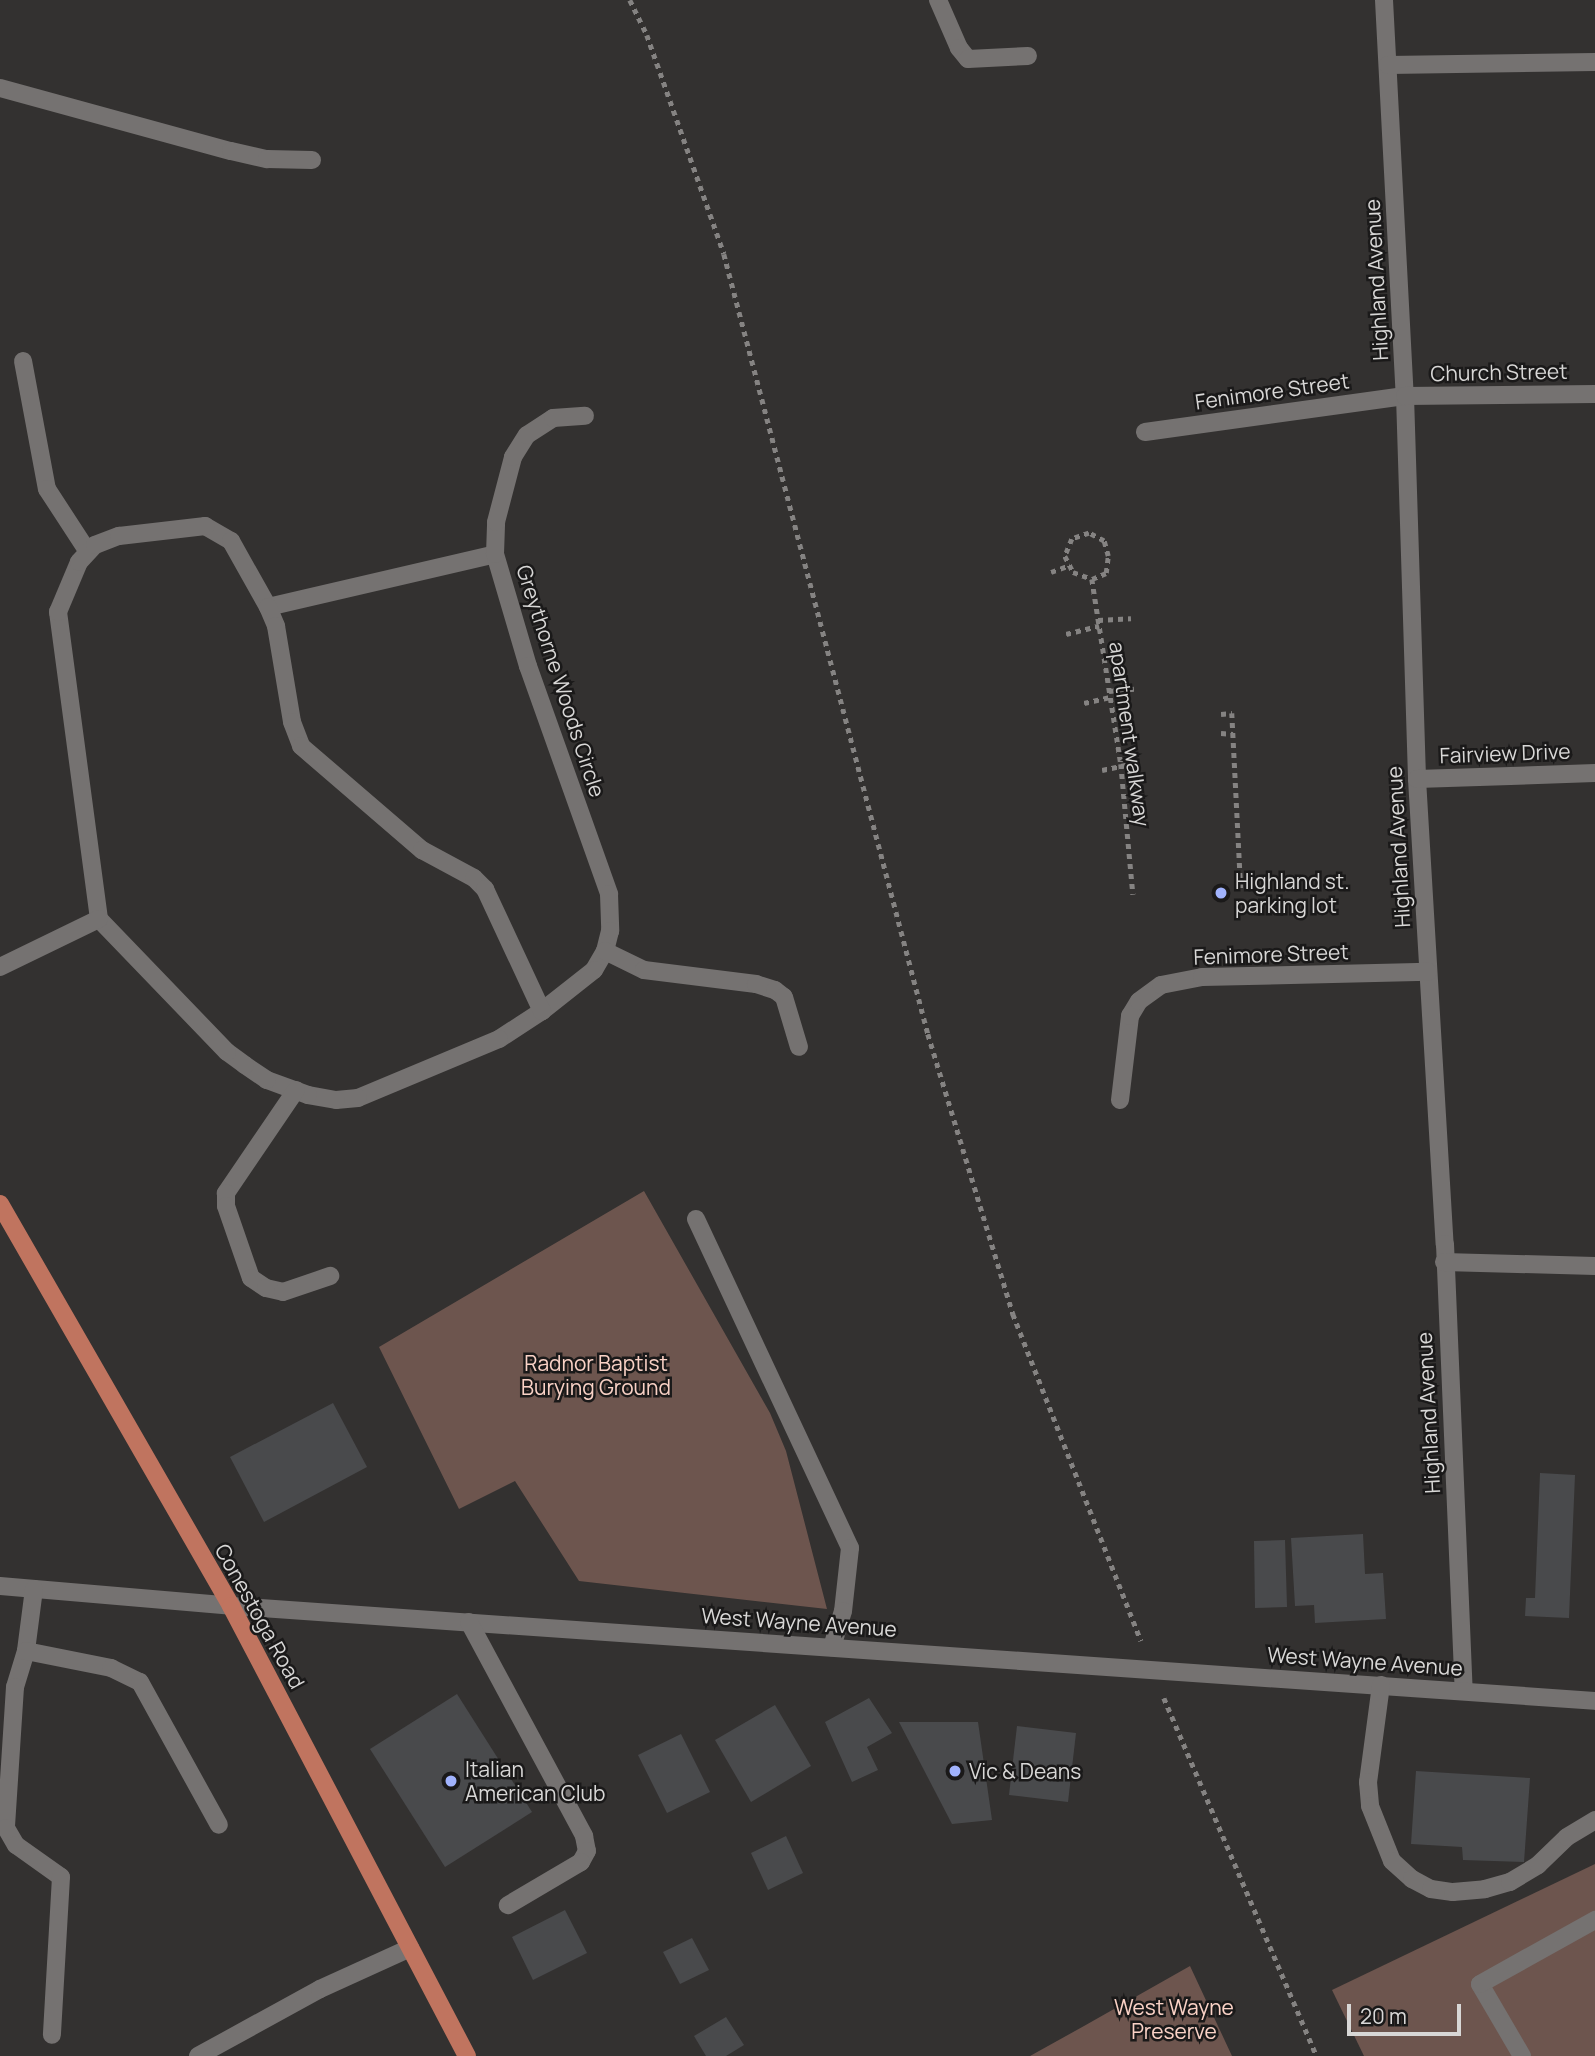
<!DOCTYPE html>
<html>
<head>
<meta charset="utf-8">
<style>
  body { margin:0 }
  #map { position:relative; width:1595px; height:2056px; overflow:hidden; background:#333130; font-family:Manrope,sans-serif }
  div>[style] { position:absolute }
  .green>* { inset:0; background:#6d554e }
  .building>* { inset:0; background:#494a4c }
  .path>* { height:4.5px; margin-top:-2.25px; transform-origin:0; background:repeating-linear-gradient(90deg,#858382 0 5px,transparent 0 10px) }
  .minor>* { height:18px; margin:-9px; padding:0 9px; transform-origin:9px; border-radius:9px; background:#757271 }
  .major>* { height:18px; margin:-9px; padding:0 9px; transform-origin:9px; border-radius:9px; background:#c0745f }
  .dots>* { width:19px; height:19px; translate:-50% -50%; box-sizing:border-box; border:4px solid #1a1919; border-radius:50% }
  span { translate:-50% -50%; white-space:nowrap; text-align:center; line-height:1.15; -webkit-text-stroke:5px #1a1919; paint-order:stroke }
  .street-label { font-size:21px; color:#d8d7d6 }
  .poi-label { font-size:21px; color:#d8d7d6 }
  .left { translate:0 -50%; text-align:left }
  .park-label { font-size:21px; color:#fad2c6 }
  .scale { position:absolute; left:1347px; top:2004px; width:114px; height:32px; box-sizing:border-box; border:4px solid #d8d7d6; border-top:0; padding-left:9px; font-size:21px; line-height:24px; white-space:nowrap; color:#d8d7d6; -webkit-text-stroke:5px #1a1919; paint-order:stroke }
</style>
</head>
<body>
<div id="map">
  <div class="green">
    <i style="clip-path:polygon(644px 1191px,770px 1413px,786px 1451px,827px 1609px,579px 1581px,515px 1481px,459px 1509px,379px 1347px)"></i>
    <i style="clip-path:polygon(1595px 1864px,1595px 2056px,1364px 2056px,1332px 1990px)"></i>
    <i style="clip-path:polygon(1190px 1966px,1232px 2056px,1030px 2056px,1084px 2026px)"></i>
  </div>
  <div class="building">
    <i style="clip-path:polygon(333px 1403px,367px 1467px,264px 1522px,230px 1457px)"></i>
    <i style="clip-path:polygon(1540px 1473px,1575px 1475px,1569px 1618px,1525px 1616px,1526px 1598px,1535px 1598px)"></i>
    <i style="clip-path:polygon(1363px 1534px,1365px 1574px,1383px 1573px,1386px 1619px,1315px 1623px,1314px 1605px,1295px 1606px,1291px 1538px)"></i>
    <i style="clip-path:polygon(1285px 1540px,1287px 1607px,1255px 1608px,1254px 1541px)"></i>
    <i style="clip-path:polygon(457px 1694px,532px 1812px,445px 1867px,370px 1749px)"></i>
    <i style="clip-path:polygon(869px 1698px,892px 1733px,867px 1747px,878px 1770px,852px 1782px,825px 1722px)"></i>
    <i style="clip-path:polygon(775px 1705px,811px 1766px,751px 1802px,715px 1740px)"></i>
    <i style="clip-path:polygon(899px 1722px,978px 1722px,992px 1820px,952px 1824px)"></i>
    <i style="clip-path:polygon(1017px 1726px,1076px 1733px,1068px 1802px,1009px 1795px)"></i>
    <i style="clip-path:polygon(681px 1734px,710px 1792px,667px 1813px,638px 1755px)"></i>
    <i style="clip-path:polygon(1416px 1771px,1530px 1778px,1524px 1862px,1463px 1860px,1462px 1847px,1411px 1844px)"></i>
    <i style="clip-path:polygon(786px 1836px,803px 1873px,768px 1890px,751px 1853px)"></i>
    <i style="clip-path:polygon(565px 1910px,587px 1953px,533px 1980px,512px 1937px)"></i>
    <i style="clip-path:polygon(692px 1938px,709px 1970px,680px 1984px,663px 1952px)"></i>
    <i style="clip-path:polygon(726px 2017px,744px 2045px,726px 2056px,706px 2056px,694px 2036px)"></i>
  </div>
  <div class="path">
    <i style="left:630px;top:0;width:39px;rotate:64deg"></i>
    <i style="left:647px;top:35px;width:232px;rotate:70.6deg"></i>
    <i style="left:724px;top:254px;width:806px;rotate:75.34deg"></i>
    <i style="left:928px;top:1034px;width:293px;rotate:73.1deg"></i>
    <i style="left:1013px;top:1314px;width:351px;rotate:68.6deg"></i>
    <i style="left:1051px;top:572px;width:20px;rotate:-20deg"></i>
    <i style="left:1092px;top:579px;width:15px;rotate:-23deg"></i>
    <i style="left:1106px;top:573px;width:17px;rotate:-83deg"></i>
    <i style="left:1108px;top:556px;width:16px;rotate:-105deg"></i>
    <i style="left:1104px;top:541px;width:17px;rotate:-152deg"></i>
    <i style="left:1089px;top:533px;width:18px;rotate:161deg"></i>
    <i style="left:1072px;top:539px;width:18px;rotate:112deg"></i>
    <i style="left:1065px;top:556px;width:18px;rotate:63deg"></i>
    <i style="left:1073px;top:572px;width:20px;rotate:20deg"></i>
    <i style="left:1092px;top:579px;width:187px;rotate:81.1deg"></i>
    <i style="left:1121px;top:764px;width:131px;rotate:84.7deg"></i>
    <i style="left:1098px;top:620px;width:33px;rotate:-3deg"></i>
    <i style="left:1066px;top:634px;width:34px;rotate:-14deg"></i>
    <i style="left:1109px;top:691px;width:25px;rotate:-5deg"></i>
    <i style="left:1084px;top:703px;width:28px;rotate:-13deg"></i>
    <i style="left:1221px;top:714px;width:11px;rotate:-5deg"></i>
    <i style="left:1232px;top:713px;width:175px;rotate:87.1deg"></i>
    <i style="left:1221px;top:733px;width:12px;rotate:5deg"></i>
    <i style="left:1102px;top:770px;width:38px;rotate:-12deg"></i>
    <i style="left:1164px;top:1698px;width:389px;rotate:66.9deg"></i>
  </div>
  <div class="minor">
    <i style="left:938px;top:0;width:52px;rotate:66.4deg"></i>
    <i style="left:959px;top:48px;width:14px;rotate:51deg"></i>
    <i style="left:968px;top:59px;width:60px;rotate:-2.9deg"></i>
    <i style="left:1384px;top:0;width:397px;rotate:87deg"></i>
    <i style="left:1405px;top:396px;width:383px;rotate:88.2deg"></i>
    <i style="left:1417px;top:779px;width:466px;rotate:86.6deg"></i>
    <i style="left:1445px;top:1244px;width:447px;rotate:87.6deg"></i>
    <i style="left:1388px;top:65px;width:207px;rotate:-0.8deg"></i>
    <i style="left:0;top:88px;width:239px;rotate:15.3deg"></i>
    <i style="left:231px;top:151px;width:37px;rotate:13deg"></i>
    <i style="left:267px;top:159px;width:45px;rotate:1.3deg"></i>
    <i style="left:23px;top:361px;width:130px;rotate:79.4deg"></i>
    <i style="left:47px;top:489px;width:75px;rotate:56.9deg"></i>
    <i style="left:1145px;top:432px;width:262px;rotate:-7.9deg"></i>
    <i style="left:1405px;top:396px;width:190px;rotate:-0.6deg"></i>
    <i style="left:205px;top:526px;width:30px;rotate:30deg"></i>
    <i style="left:231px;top:541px;width:76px;rotate:60.7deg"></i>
    <i style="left:268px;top:607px;width:233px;rotate:-13.1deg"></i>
    <i style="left:495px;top:554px;width:117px;rotate:73.6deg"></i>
    <i style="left:528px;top:666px;width:242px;rotate:70.4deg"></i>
    <i style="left:609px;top:894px;width:37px;rotate:88deg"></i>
    <i style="left:610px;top:931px;width:21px;rotate:104deg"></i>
    <i style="left:605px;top:951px;width:22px;rotate:120deg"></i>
    <i style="left:594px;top:970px;width:66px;rotate:141.7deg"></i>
    <i style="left:542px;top:1011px;width:51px;rotate:146.9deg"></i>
    <i style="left:499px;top:1039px;width:153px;rotate:157.3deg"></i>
    <i style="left:358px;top:1098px;width:22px;rotate:175deg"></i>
    <i style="left:336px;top:1100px;width:28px;rotate:-170deg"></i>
    <i style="left:308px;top:1095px;width:44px;rotate:-159.9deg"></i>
    <i style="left:267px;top:1080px;width:27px;rotate:-146deg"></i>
    <i style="left:245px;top:1065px;width:22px;rotate:-144deg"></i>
    <i style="left:227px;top:1052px;width:185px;rotate:-133.9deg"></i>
    <i style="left:99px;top:919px;width:310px;rotate:-97.6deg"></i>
    <i style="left:58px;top:612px;width:54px;rotate:-67.2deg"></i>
    <i style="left:79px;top:562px;width:23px;rotate:-47deg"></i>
    <i style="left:95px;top:545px;width:26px;rotate:-21deg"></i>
    <i style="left:119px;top:536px;width:87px;rotate:-6.6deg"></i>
    <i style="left:495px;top:554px;width:32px;rotate:-88deg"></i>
    <i style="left:496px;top:522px;width:67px;rotate:-75.3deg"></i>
    <i style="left:513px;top:457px;width:26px;rotate:-58deg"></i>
    <i style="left:527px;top:435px;width:31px;rotate:-33deg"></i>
    <i style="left:553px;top:418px;width:32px;rotate:-4deg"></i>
    <i style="left:268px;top:607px;width:21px;rotate:67deg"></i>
    <i style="left:276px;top:626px;width:97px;rotate:80.5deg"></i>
    <i style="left:292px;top:722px;width:26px;rotate:69deg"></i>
    <i style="left:301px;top:746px;width:160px;rotate:40.7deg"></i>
    <i style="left:422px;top:850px;width:59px;rotate:28.3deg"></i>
    <i style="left:474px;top:878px;width:16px;rotate:45deg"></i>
    <i style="left:485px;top:889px;width:135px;rotate:65deg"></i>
    <i style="left:1417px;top:779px;width:178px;rotate:-1.9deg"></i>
    <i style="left:605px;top:951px;width:43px;rotate:26deg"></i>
    <i style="left:644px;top:970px;width:113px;rotate:7.1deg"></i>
    <i style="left:756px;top:984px;width:20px;rotate:18deg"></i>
    <i style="left:775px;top:990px;width:11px;rotate:38deg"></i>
    <i style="left:784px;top:997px;width:52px;rotate:73.3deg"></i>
    <i style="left:0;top:967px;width:110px;rotate:-25.9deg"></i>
    <i style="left:296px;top:1090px;width:125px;rotate:124.2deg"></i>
    <i style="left:226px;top:1193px;width:13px;rotate:90deg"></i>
    <i style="left:226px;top:1206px;width:76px;rotate:70.9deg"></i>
    <i style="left:251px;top:1278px;width:18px;rotate:34deg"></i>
    <i style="left:266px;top:1288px;width:17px;rotate:13deg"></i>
    <i style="left:283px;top:1292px;width:50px;rotate:-18.8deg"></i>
    <i style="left:1120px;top:1100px;width:85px;rotate:-83.2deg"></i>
    <i style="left:1130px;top:1016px;width:17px;rotate:-59deg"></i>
    <i style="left:1139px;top:1001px;width:27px;rotate:-36deg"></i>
    <i style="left:1161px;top:985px;width:42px;rotate:-11deg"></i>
    <i style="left:1202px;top:977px;width:226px;rotate:-1.3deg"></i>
    <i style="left:696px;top:1219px;width:363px;rotate:64.9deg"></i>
    <i style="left:850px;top:1548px;width:63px;rotate:96.3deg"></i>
    <i style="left:843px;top:1611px;width:38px;rotate:107deg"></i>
    <i style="left:1444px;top:1262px;width:151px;rotate:1.5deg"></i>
    <i style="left:0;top:1586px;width:232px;rotate:4.9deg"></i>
    <i style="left:231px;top:1606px;width:1367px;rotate:3.98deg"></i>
    <i style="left:34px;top:1589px;width:63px;rotate:97.4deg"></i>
    <i style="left:26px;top:1651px;width:38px;rotate:107deg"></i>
    <i style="left:15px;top:1687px;width:141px;rotate:93.7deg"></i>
    <i style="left:6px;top:1828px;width:20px;rotate:60deg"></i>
    <i style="left:16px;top:1845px;width:55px;rotate:35.4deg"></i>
    <i style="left:61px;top:1877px;width:158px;rotate:93.3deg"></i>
    <i style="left:469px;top:1622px;width:243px;rotate:61.7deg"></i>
    <i style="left:584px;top:1836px;width:15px;rotate:79deg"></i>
    <i style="left:587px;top:1851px;width:13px;rotate:119deg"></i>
    <i style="left:581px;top:1862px;width:85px;rotate:149.5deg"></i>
    <i style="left:26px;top:1651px;width:87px;rotate:11.3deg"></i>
    <i style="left:111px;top:1668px;width:32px;rotate:26deg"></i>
    <i style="left:140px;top:1682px;width:163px;rotate:61.1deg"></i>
    <i style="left:1381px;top:1685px;width:98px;rotate:97.6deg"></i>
    <i style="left:1368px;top:1782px;width:24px;rotate:85deg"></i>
    <i style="left:1370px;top:1806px;width:59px;rotate:68.2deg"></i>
    <i style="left:1392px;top:1861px;width:27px;rotate:42deg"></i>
    <i style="left:1412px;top:1879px;width:21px;rotate:28deg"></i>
    <i style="left:1431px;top:1889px;width:22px;rotate:8deg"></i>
    <i style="left:1453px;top:1892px;width:32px;rotate:-5deg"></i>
    <i style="left:1485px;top:1889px;width:26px;rotate:-16deg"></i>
    <i style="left:1510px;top:1882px;width:33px;rotate:-31deg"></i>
    <i style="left:1538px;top:1865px;width:40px;rotate:-44deg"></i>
    <i style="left:1567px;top:1837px;width:33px;rotate:-31deg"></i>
    <i style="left:198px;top:2056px;width:139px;rotate:-28.8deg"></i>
    <i style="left:320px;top:1989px;width:99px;rotate:-24.5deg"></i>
    <i style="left:1522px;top:2056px;width:83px;rotate:-120.3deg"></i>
    <i style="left:1480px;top:1984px;width:132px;rotate:-29.1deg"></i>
  </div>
  <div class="major">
    <i style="left:0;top:1204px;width:464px;rotate:60.1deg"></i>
    <i style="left:231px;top:1606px;width:508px;rotate:62.33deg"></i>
  </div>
  <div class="dots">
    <i style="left:1221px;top:893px;background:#a1b3fd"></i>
    <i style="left:955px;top:1771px;background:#a1b3fd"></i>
    <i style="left:451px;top:1781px;background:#a1b3fd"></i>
  </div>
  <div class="street-label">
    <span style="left:1376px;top:280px;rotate:-93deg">Highland Avenue</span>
    <span style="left:1499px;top:372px;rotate:-1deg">Church Street</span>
    <span style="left:1272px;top:391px;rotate:-8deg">Fenimore Street</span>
    <span style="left:561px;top:681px;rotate:72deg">Greythorne Woods Circle</span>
    <span style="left:1130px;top:734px;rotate:82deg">apartment walkway</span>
    <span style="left:1505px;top:753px;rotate:-2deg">Fairview Drive</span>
    <span style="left:1398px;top:847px;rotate:-93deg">Highland Avenue</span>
    <span style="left:1271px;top:954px;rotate:-2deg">Fenimore Street</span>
    <span style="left:1428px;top:1413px;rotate:-93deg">Highland Avenue</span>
    <span style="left:260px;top:1616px;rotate:61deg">Conestoga Road</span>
    <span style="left:799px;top:1622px;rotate:4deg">West Wayne Avenue</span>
    <span style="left:1365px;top:1661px;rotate:4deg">West Wayne Avenue</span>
  </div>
  <div class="poi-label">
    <span class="left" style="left:1235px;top:893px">Highland st.<br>parking lot</span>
    <span class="left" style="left:465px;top:1781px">Italian<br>American Club</span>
    <span class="left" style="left:969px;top:1771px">Vic &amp; Deans</span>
  </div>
  <div class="park-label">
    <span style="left:596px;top:1375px">Radnor Baptist<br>Burying Ground</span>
    <span style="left:1174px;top:2019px">West Wayne<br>Preserve</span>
  </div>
  <div class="scale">20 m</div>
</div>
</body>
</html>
